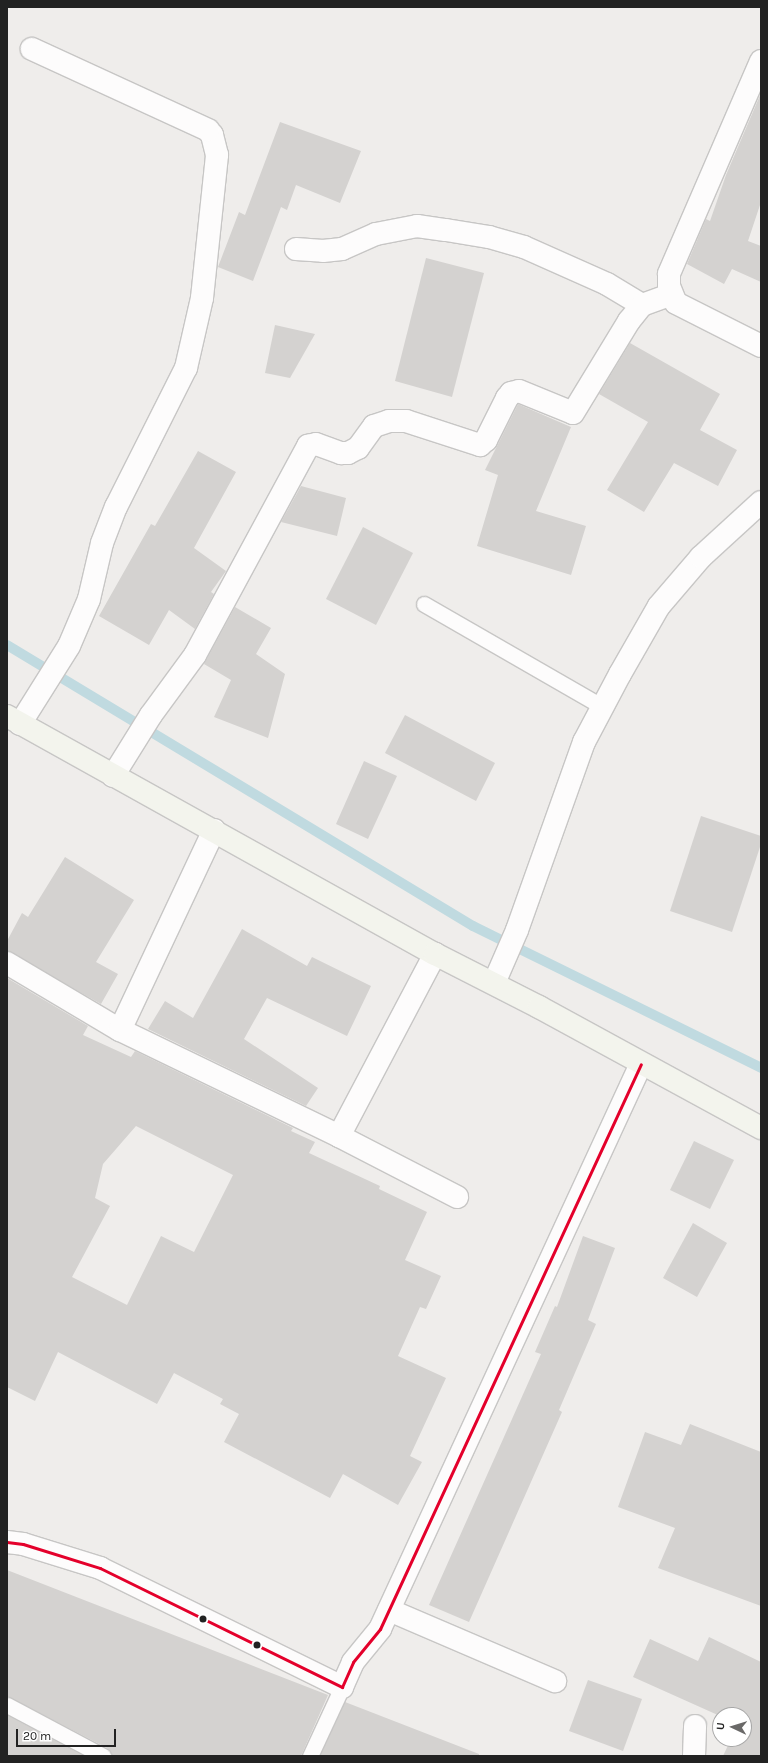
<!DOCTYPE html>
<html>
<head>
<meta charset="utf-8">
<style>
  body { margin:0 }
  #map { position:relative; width:768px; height:1763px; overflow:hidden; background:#efedeb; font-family:Karla,sans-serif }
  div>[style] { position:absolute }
  .stream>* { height:10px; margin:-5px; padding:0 5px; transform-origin:5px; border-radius:5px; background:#c0dae0 }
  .building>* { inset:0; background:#d4d2d0 }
  .roads { filter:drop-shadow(1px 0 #c7c6c5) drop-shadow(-1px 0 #c7c6c5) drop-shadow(0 1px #c7c6c5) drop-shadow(0 -1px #c7c6c5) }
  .lane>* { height:15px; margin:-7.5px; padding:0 7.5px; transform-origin:7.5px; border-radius:7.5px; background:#fdfcfc }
  .street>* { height:22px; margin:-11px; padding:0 11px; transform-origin:11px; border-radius:11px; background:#fdfcfc }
  .secondary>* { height:22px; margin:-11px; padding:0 11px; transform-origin:11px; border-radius:11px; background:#f3f4ed }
  .bus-1>* { height:3px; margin:-1.5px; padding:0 1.5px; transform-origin:1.5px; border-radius:1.5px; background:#e4002b }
  .dots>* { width:11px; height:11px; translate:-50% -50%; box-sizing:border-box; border:2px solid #fff; border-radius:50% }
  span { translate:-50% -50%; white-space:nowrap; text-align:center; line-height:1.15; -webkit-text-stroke:3.5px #fff; paint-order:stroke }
  .frame { position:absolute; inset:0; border:8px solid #222; pointer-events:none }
  .north { position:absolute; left:712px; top:1707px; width:40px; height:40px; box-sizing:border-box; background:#fff; border:1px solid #a7a7a7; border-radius:50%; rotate:274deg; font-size:11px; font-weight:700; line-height:16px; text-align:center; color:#222 }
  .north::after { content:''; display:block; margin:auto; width:14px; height:18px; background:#6a6968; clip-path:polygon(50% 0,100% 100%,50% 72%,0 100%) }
  .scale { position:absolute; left:16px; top:1729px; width:100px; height:18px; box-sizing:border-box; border:2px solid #222; border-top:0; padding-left:5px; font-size:12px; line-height:14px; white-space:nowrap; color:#222; -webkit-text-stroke:3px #fff; paint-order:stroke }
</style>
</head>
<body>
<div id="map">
  <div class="stream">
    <i style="left:7px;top:645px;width:544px;rotate:31.09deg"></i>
    <i style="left:473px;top:926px;width:321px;rotate:26.2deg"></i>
  </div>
  <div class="building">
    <i style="clip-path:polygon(761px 93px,761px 202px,748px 241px,761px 246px,761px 282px,732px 269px,724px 284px,687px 264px,706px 219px,710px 221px,726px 175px)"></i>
    <i style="clip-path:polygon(280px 122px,361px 151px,340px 203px,296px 185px,287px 210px,281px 207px,253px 281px,218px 267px,239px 212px,245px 215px)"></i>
    <i style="clip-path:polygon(426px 258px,484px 273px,452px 397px,395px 381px)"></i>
    <i style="clip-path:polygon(275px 325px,315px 334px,290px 378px,265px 373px)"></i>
    <i style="clip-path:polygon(630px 343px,720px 394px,700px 430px,737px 450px,718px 486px,674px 463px,644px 512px,607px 490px,648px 422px,599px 394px)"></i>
    <i style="clip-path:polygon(518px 404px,571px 427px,536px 511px,586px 526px,571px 575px,477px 546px,498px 475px,485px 470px)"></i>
    <i style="clip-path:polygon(198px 451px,236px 472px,194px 548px,226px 571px,211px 592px,214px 594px,195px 629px,169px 610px,149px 645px,99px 616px,151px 524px,155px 526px)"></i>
    <i style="clip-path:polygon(301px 486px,346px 498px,337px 536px,281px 522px)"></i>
    <i style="clip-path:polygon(363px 527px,413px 553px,376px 625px,326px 599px)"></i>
    <i style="clip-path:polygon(235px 607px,271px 628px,256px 654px,285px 674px,268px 738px,214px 717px,231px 680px,204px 664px)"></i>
    <i style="clip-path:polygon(405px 715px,495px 763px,476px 801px,385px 753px)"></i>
    <i style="clip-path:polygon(364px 761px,397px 776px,368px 839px,336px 824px)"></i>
    <i style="clip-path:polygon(701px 816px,761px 836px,761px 844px,732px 932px,670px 911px)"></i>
    <i style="clip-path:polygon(65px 857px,134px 900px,96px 962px,118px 974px,101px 1004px,7px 951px,7px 941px,22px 913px,28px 917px)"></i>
    <i style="clip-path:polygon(242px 929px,307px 966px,312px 957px,371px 986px,347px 1036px,267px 998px,244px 1039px,318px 1088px,306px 1106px,148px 1029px,165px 1001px,193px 1018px)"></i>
    <i style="clip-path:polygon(evenodd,7px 978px,88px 1026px,83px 1035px,131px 1057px,135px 1051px,293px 1128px,291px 1131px,315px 1142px,309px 1153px,380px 1186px,379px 1189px,427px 1212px,405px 1260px,441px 1276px,426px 1309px,420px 1307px,398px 1356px,446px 1378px,410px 1456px,422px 1462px,398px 1505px,343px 1474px,330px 1498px,224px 1442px,239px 1414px,220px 1404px,223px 1399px,174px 1373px,157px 1404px,58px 1352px,35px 1401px,7px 1387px,7px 978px,136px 1126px,233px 1175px,194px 1252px,161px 1236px,127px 1305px,72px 1277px,110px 1206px,95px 1198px,103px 1164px,136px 1126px)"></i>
    <i style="clip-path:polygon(694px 1141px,734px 1160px,710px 1209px,670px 1190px)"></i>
    <i style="clip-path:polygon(693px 1223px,727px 1243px,697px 1297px,663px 1278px)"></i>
    <i style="clip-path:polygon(583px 1236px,615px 1248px,588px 1320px,596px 1324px,559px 1410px,562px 1412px,469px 1622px,429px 1605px,541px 1354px,535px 1352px,555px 1306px,557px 1307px)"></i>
    <i style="clip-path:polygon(690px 1424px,761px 1452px,761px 1606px,658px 1568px,675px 1528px,618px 1507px,645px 1432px,681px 1445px)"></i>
    <i style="clip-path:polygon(7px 1570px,328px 1695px,301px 1756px,112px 1756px,107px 1748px,7px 1696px)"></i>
    <i style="clip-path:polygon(709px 1637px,761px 1662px,761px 1756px,723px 1756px,731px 1739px,744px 1739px,744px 1715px,720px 1716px,633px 1677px,650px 1639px,698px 1661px)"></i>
    <i style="clip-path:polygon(588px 1680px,642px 1699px,623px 1751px,569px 1731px)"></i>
    <i style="clip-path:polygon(345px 1702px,479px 1754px,479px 1756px,320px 1756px)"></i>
    <i style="clip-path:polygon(7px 1715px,84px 1756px,7px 1756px)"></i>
  </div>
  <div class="roads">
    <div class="lane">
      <i style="left:424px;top:604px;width:207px;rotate:29.9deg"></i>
      <i style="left:7px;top:1705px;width:109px;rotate:28deg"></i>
      <i style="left:310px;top:1756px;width:76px;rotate:-65.1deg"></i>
    </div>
    <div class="street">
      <i style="left:761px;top:61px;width:232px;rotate:113.4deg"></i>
      <i style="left:669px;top:274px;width:12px;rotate:90deg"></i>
      <i style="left:669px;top:286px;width:18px;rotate:68deg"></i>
      <i style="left:676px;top:303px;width:95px;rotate:26.8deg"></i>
      <i style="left:296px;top:249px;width:27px;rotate:4deg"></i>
      <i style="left:323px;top:251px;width:19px;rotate:-6deg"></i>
      <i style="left:342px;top:249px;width:37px;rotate:-24deg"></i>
      <i style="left:376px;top:234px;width:42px;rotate:-11deg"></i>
      <i style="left:417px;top:226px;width:29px;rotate:8deg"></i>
      <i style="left:446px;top:230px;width:44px;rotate:9.2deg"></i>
      <i style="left:489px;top:237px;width:36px;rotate:16deg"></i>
      <i style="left:524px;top:247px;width:91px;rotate:24deg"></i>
      <i style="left:607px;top:284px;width:41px;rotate:31deg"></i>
      <i style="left:20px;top:724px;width:92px;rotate:-57.9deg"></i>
      <i style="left:69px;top:646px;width:51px;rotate:-66.9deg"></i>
      <i style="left:89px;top:599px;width:57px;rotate:-76.9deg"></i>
      <i style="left:102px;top:543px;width:39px;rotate:-69deg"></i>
      <i style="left:116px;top:507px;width:156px;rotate:-63.3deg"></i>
      <i style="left:186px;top:368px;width:72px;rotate:-77.1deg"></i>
      <i style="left:202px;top:298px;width:144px;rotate:-84deg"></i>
      <i style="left:217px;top:155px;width:21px;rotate:-104deg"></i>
      <i style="left:212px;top:135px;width:6px;rotate:-129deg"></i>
      <i style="left:208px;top:130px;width:194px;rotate:-155.3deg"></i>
      <i style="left:113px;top:776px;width:72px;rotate:-58.1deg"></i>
      <i style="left:151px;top:715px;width:74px;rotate:-53.7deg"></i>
      <i style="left:195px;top:655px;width:238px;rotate:-61.6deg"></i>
      <i style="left:308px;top:446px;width:8px;rotate:-14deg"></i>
      <i style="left:316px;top:444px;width:27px;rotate:20deg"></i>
      <i style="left:341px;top:453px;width:7px"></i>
      <i style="left:348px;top:453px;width:11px;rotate:-27deg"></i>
      <i style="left:358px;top:448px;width:27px;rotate:-54deg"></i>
      <i style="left:374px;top:426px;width:16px;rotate:-18deg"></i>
      <i style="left:389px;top:421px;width:17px"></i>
      <i style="left:406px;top:421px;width:78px;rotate:18deg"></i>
      <i style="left:480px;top:445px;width:8px;rotate:-40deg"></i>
      <i style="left:486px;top:440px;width:47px;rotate:-63.4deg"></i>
      <i style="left:507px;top:398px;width:6px;rotate:-51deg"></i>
      <i style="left:511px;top:393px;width:8px;rotate:-14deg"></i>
      <i style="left:519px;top:391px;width:58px;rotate:22.2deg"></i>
      <i style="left:573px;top:413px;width:108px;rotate:-58.7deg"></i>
      <i style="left:629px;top:321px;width:21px;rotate:-51deg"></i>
      <i style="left:642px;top:305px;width:30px;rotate:-20deg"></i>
      <i style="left:7px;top:963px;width:131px;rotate:30.7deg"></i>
      <i style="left:120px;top:1030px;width:243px;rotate:25.8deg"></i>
      <i style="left:339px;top:1136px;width:133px;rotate:27.3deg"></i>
      <i style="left:494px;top:983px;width:58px;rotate:-66.5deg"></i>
      <i style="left:517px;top:930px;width:200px;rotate:-70.4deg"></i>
      <i style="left:584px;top:742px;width:77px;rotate:-62.1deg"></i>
      <i style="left:620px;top:674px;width:78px;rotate:-60.2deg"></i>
      <i style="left:659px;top:606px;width:65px;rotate:-49.4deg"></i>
      <i style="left:701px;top:557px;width:81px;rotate:-42.5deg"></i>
      <i style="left:120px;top:1030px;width:221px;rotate:-64.8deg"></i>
      <i style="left:339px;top:1136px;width:206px;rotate:-62.2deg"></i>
      <i style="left:7px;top:1542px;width:16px;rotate:7deg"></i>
      <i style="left:23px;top:1544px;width:81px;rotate:17.3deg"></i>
      <i style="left:100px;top:1568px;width:270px;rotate:26.2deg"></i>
      <i style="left:342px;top:1687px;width:27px;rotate:-66deg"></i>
      <i style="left:353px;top:1662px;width:43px;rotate:-50.7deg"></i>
      <i style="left:380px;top:1629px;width:622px;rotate:-65.21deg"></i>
      <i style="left:389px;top:1610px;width:181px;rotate:23.2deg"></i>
      <i style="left:694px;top:1756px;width:30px;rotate:-88deg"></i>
    </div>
    <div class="secondary">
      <i style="left:7px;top:716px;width:490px;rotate:29.1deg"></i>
      <i style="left:435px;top:954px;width:117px;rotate:27deg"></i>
      <i style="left:539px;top:1007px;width:253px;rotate:28.6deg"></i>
    </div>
  </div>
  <div class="bus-1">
    <i style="left:7px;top:1542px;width:16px;rotate:7deg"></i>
    <i style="left:23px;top:1544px;width:81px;rotate:17.3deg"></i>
    <i style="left:100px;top:1568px;width:270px;rotate:26.2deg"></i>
    <i style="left:342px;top:1687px;width:27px;rotate:-66deg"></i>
    <i style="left:353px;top:1662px;width:43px;rotate:-50.7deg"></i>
    <i style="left:380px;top:1629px;width:622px;rotate:-65.21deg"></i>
  </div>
  <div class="dots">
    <i style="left:203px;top:1619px;background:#222"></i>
    <i style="left:257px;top:1645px;background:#222"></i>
  </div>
  <div class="frame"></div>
  <div class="north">U</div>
  <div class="scale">20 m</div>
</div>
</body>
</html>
